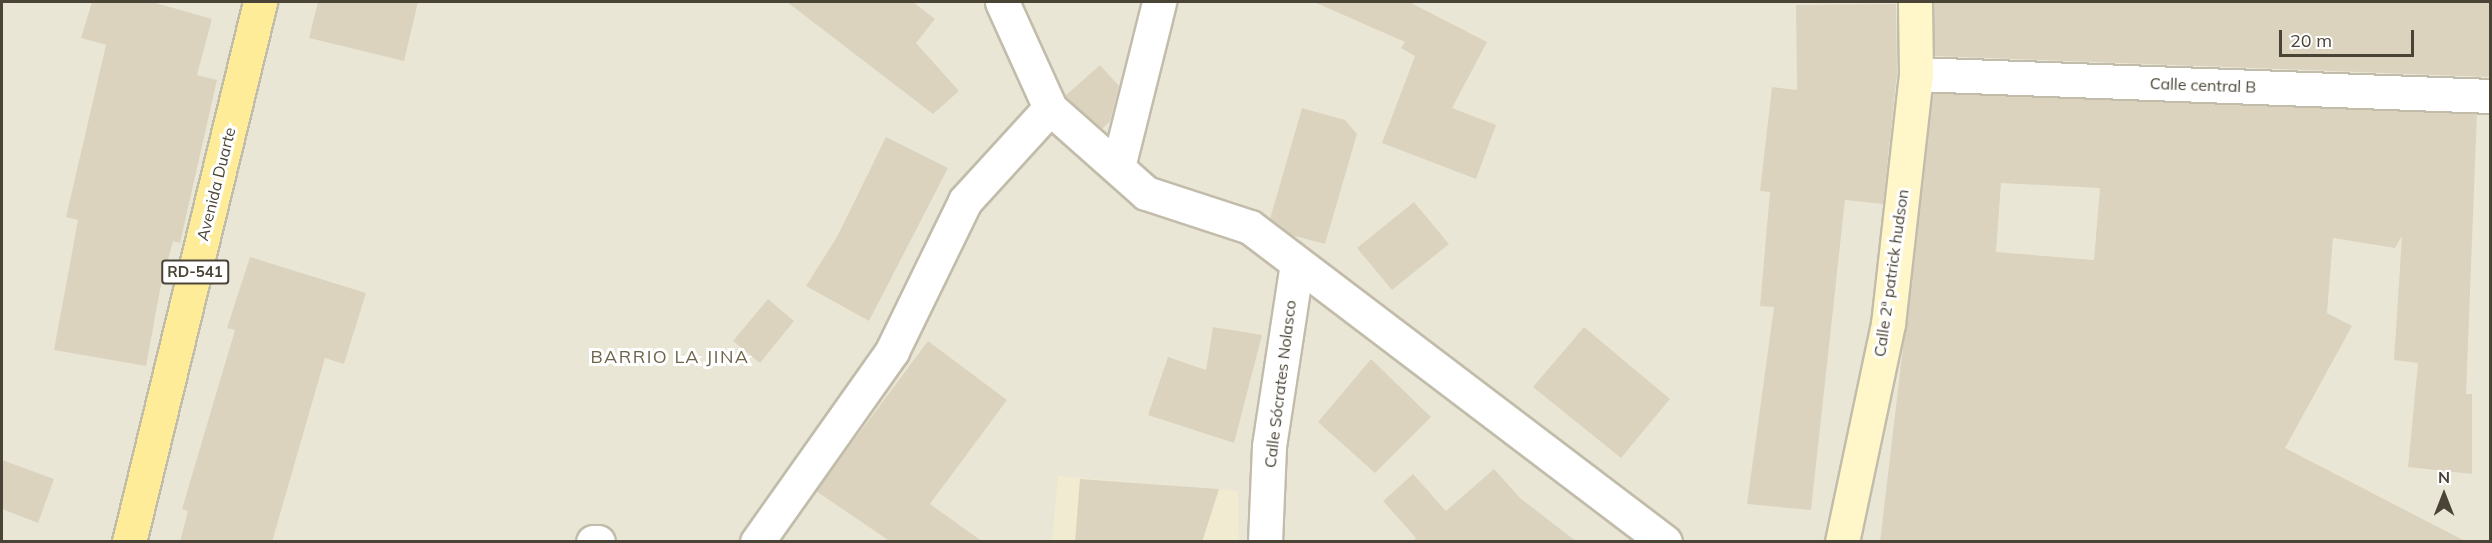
<!DOCTYPE html>
<html>
<head>
<meta charset="utf-8">
<style>
  body { margin:0 }
  #map { position:relative; width:2492px; height:543px; overflow:hidden; background:#f6f3e8; font-family:Mulish,sans-serif }
  div>[style] { position:absolute }
  .residential>* { inset:0; background:#eae6d6 }
  .education>* { inset:0; background:#f0ebd1 }
  .building>* { inset:0; background:#dcd3bf }
  .roads { filter:drop-shadow(2px 0 #c2bcaa) drop-shadow(-2px 0 #c2bcaa) drop-shadow(0 2px #c2bcaa) drop-shadow(0 -2px #c2bcaa) }
  .pedestrian>* { height:33px; margin:-16.5px; padding:0 16.5px; transform-origin:16.5px; border-radius:16.5px; background:#fff }
  .minor>* { height:33px; margin:-16.5px; padding:0 16.5px; transform-origin:16.5px; border-radius:16.5px; background:#fff }
  .secondary>* { height:33px; margin:-16.5px; padding:0 16.5px; transform-origin:16.5px; border-radius:16.5px; background:#fff7c9 }
  .primary>* { height:33px; margin:-16.5px; padding:0 16.5px; transform-origin:16.5px; border-radius:16.5px; background:#ffec98 }
  span { translate:-50% -50%; white-space:nowrap; text-align:center; line-height:1.15; -webkit-text-stroke:6px #fff; paint-order:stroke }
  .shield-label span { padding:2px 4px; background:#fff; border:2px solid; border-radius:4px; -webkit-text-stroke-width:0 }
  .shield-label { font-size:15px; color:#4a4436; font-weight:700 }
  .street-label { font-size:16px; color:#4a4436 }
  .neighbourhood-label { font-size:18px; color:#6e644c; letter-spacing:1.5px }
  .frame { position:absolute; inset:0; border:3px solid #4a4436; pointer-events:none }
  .north { position:absolute; left:2414px; top:465px; width:60px; height:60px; -webkit-text-stroke:4px #fff; paint-order:stroke; rotate:0deg; font-size:16px; font-weight:700; line-height:24px; text-align:center; color:#4a4436 }
  .north::after { content:''; display:block; margin:auto; width:21px; height:27px; background:#4a4436; clip-path:polygon(50% 0,100% 100%,50% 72%,0 100%) }
  .scale { position:absolute; left:2279px; top:30px; width:135px; height:27px; box-sizing:border-box; border:3px solid #4a4436; border-top:0; padding-left:8px; font-size:18px; line-height:21px; white-space:nowrap; color:#4a4436; -webkit-text-stroke:4px #fff; paint-order:stroke }
</style>
</head>
<body>
<div id="map">
  <div class="residential">
    <i style="clip-path:polygon(2px 2px,2490px 2px,2490px 541px,2px 541px)"></i>
  </div>
  <div class="education">
    <i style="clip-path:polygon(1058px 476px,1238px 491px,1239px 541px,1052px 542px)"></i>
  </div>
  <div class="building">
    <i style="clip-path:polygon(92px 2px,152px 2px,212px 19px,197px 75px,217px 80px,180px 243px,173px 241px,160px 290px,146px 366px,54px 350px,78px 220px,66px 217px,106px 45px,81px 38px)"></i>
    <i style="clip-path:polygon(318px 2px,418px 2px,404px 61px,309px 38px)"></i>
    <i style="clip-path:polygon(787px 2px,913px 2px,935px 19px,916px 43px,959px 91px,933px 114px)"></i>
    <i style="clip-path:polygon(1314px 2px,1409px 2px,1487px 42px,1452px 108px,1496px 125px,1476px 179px,1382px 143px,1415px 56px,1401px 48px,1405px 42px)"></i>
    <i style="clip-path:polygon(1934px 2px,2490px 2px,2490px 77px,1935px 56px)"></i>
    <i style="clip-path:polygon(1896px 4px,1897px 73px,1883px 204px,1845px 200px,1811px 510px,1747px 504px,1774px 307px,1760px 306px,1770px 192px,1760px 191px,1772px 87px,1797px 90px,1796px 5px)"></i>
    <i style="clip-path:polygon(1100px 65px,1119px 86px,1110px 121px,1102px 129px,1065px 96px)"></i>
    <i style="clip-path:polygon(evenodd,1933px 93px,2477px 114px,2466px 394px,2472px 394px,2472px 474px,2408px 467px,2418px 363px,2394px 360px,2402px 236px,2395px 248px,2333px 238px,2327px 313px,2352px 326px,2285px 448px,2467px 542px,1880px 542px,1933px 93px,2001px 183px,2100px 188px,2094px 260px,1996px 252px,2001px 183px)"></i>
    <i style="clip-path:polygon(1302px 108px,1345px 120px,1357px 134px,1325px 244px,1291px 235px,1270px 219px)"></i>
    <i style="clip-path:polygon(886px 137px,948px 168px,869px 321px,806px 286px,837px 237px)"></i>
    <i style="clip-path:polygon(1414px 202px,1449px 244px,1392px 290px,1357px 248px)"></i>
    <i style="clip-path:polygon(250px 257px,366px 293px,344px 364px,325px 358px,272px 542px,180px 542px,188px 511px,182px 509px,235px 330px,227px 328px)"></i>
    <i style="clip-path:polygon(768px 299px,794px 321px,760px 363px,733px 341px)"></i>
    <i style="clip-path:polygon(1213px 327px,1262px 335px,1234px 443px,1148px 415px,1168px 357px,1206px 370px)"></i>
    <i style="clip-path:polygon(1584px 327px,1670px 399px,1621px 458px,1533px 387px)"></i>
    <i style="clip-path:polygon(928px 341px,1007px 400px,930px 504px,983px 542px,891px 542px,816px 491px)"></i>
    <i style="clip-path:polygon(1371px 359px,1431px 417px,1375px 473px,1318px 422px)"></i>
    <i style="clip-path:polygon(2px 460px,54px 479px,38px 523px,2px 509px)"></i>
    <i style="clip-path:polygon(1494px 469px,1520px 498px,1577px 542px,1412px 542px,1416px 538px,1383px 501px,1413px 474px,1446px 511px)"></i>
    <i style="clip-path:polygon(1080px 479px,1219px 489px,1202px 542px,1075px 542px)"></i>
  </div>
  <div class="roads">
    <div class="pedestrian">
      <i style="left:593px;top:542px;width:5px"></i>
      <i style="left:757px;top:542px;width:234px;rotate:-54.7deg"></i>
      <i style="left:892px;top:351px;width:167px;rotate:-64deg"></i>
      <i style="left:965px;top:201px;width:126px;rotate:-47.6deg"></i>
    </div>
    <div class="minor">
      <i style="left:1002px;top:2px;width:116px;rotate:65.6deg"></i>
      <i style="left:1050px;top:108px;width:128px;rotate:41.5deg"></i>
      <i style="left:1146px;top:193px;width:109px;rotate:18.1deg"></i>
      <i style="left:1250px;top:227px;width:521px;rotate:37.2deg"></i>
      <i style="left:1916px;top:74px;width:574px;rotate:2.19deg"></i>
      <i style="left:1118px;top:167px;width:170px;rotate:-76deg"></i>
      <i style="left:1265px;top:542px;width:96px;rotate:-87.6deg"></i>
      <i style="left:1269px;top:446px;width:185px;rotate:-81.3deg"></i>
    </div>
    <div class="secondary">
      <i style="left:1842px;top:542px;width:223px;rotate:-78.1deg"></i>
      <i style="left:1888px;top:324px;width:252px;rotate:-83.6deg"></i>
      <i style="left:1916px;top:74px;width:72px;rotate:-90.8deg"></i>
    </div>
    <div class="primary">
      <i style="left:129px;top:542px;width:556px;rotate:-76.36deg"></i>
    </div>
  </div>
  <div class="shield-label">
    <span style="left:195px;top:272px">RD-541</span>
  </div>
  <div class="street-label">
    <span style="left:2203px;top:85px;rotate:2deg">Calle central B</span>
    <span style="left:216px;top:184px;rotate:-76deg">Avenida Duarte</span>
    <span style="left:1891px;top:273px;rotate:-82deg">Calle 2ª patrick hudson</span>
    <span style="left:1280px;top:384px;rotate:-83deg">Calle Sócrates Nolasco</span>
  </div>
  <div class="neighbourhood-label">
    <span style="left:670px;top:357px">BARRIO LA JINA</span>
  </div>
  <div class="frame"></div>
  <div class="north">N</div>
  <div class="scale">20 m</div>
</div>
</body>
</html>
